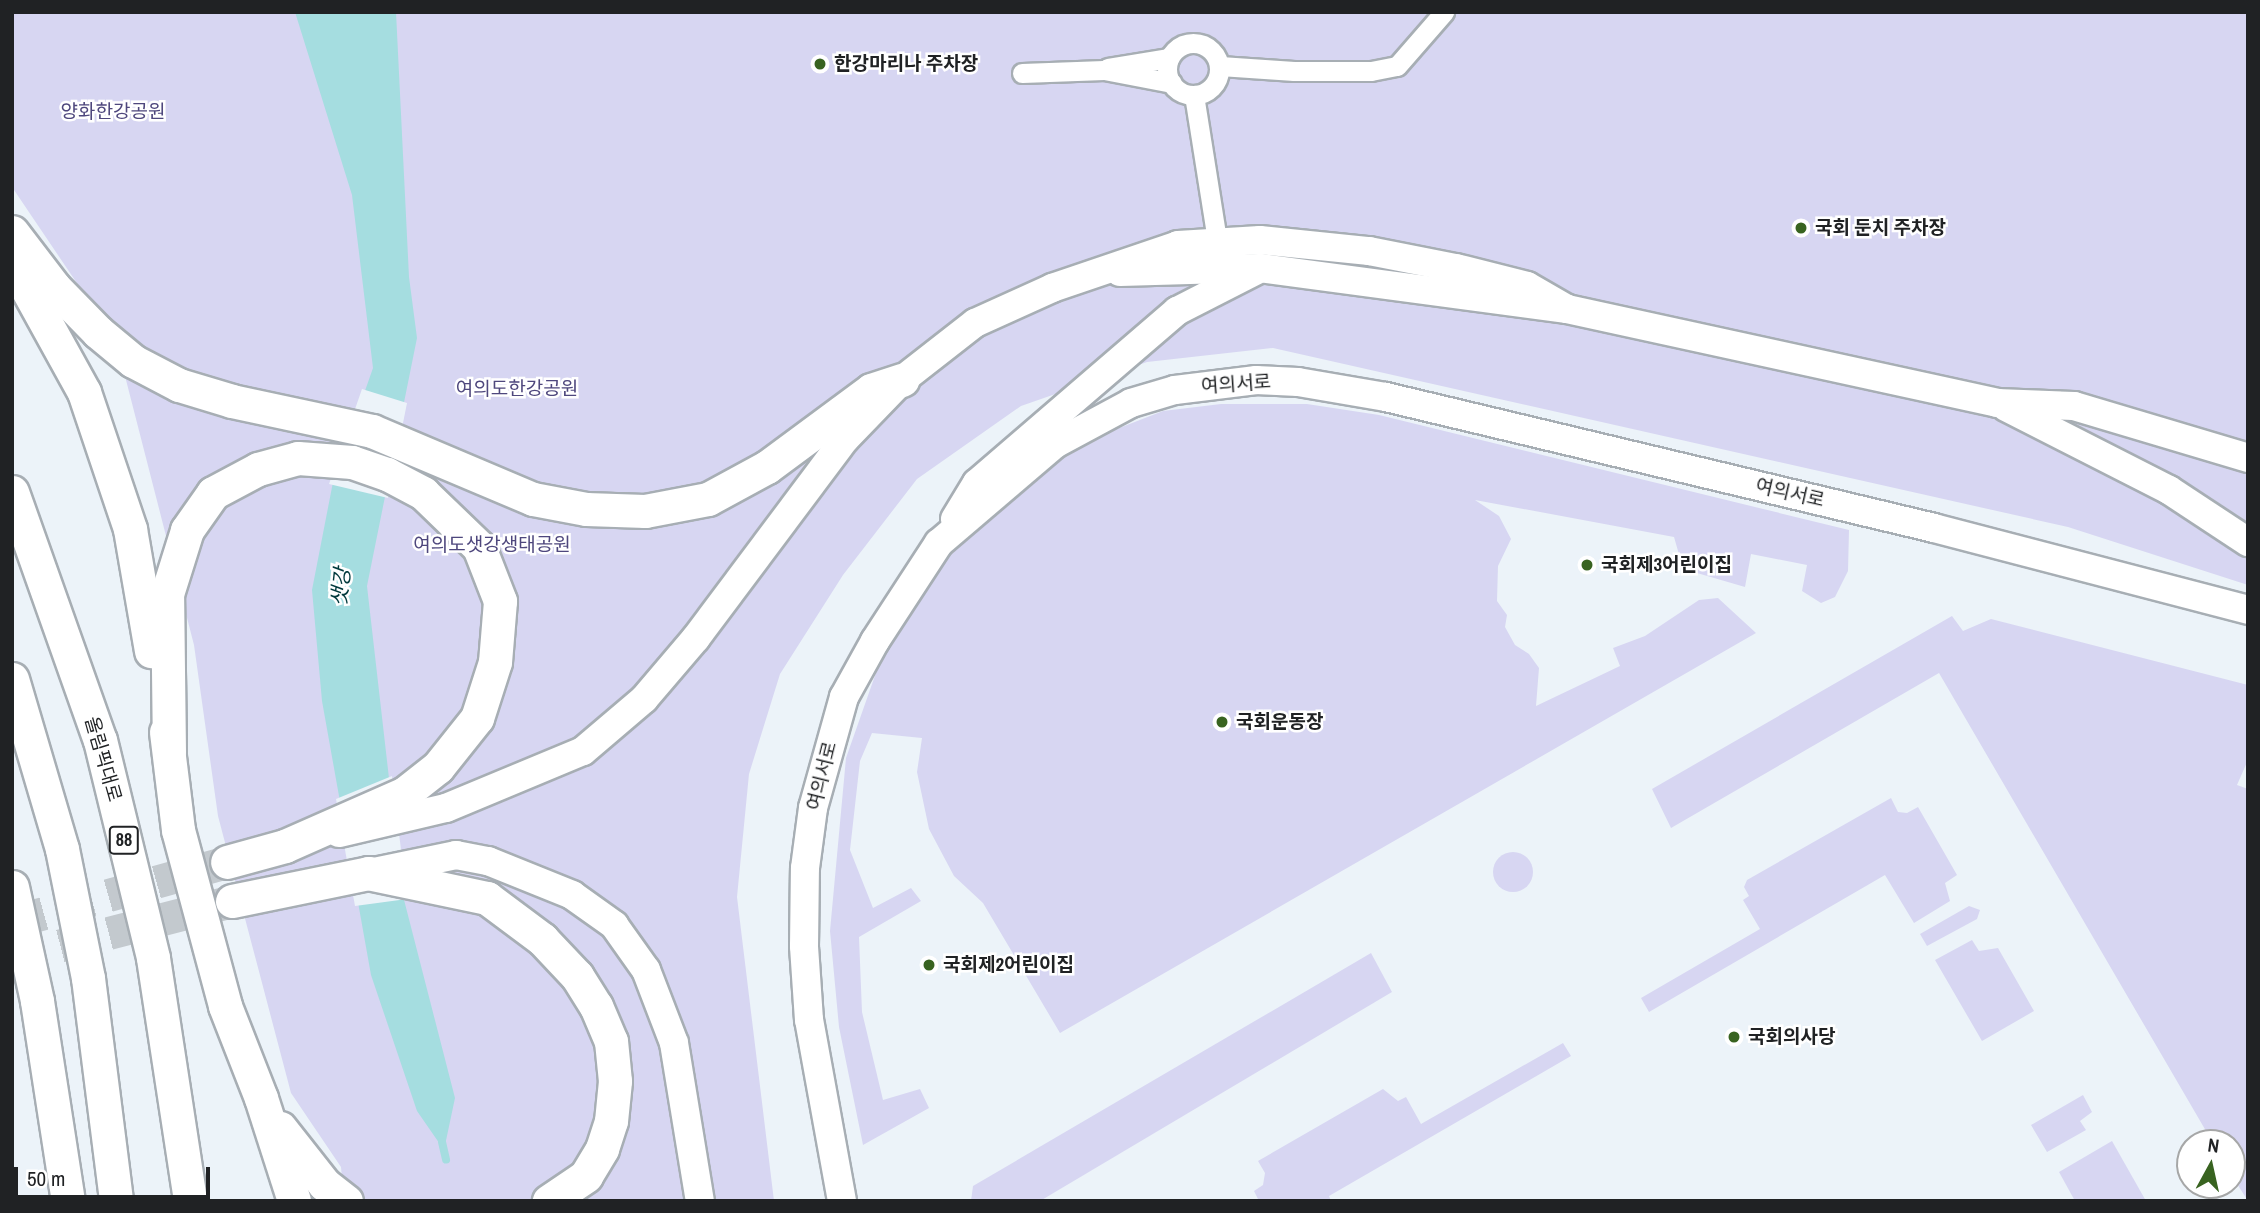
<!DOCTYPE html>
<html>
<head>
<meta charset="utf-8">
<style>
  body { margin:0 }
  #map { position:relative; width:2260px; height:1213px; overflow:hidden; background:#ecf3f9; font-family:"Archivo Narrow","Noto Sans KR",sans-serif }
  div>[style] { position:absolute }
  .green>* { inset:0; background:#d7d6f2 }
  .round { border-radius:50% }
  .water>* { inset:0; background:#a5dde0 }
  .pier>* { inset:0; background:#ecf3f9 }
  .stream>* { height:8px; margin:-4px; padding:0 4px; transform-origin:4px; border-radius:4px; background:#a5dde0 }
  .trunk-tunnel>* { height:33px; margin-top:-16.5px; transform-origin:0; background:repeating-linear-gradient(90deg,#c3c9ce 0 33px,transparent 0 50px) }
  .roads { filter:drop-shadow(2px 0 #a7aeb4) drop-shadow(-2px 0 #a7aeb4) drop-shadow(0 2px #a7aeb4) drop-shadow(0 -2px #a7aeb4) }
  .minor>* { height:19px; margin:-9.5px; padding:0 9.5px; transform-origin:9.5px; border-radius:9.5px; background:#fff }
  .minor>.ring { margin:-9.5px; padding:0; box-sizing:content-box; background:none; border:19px solid #fff; border-radius:50% }
  .secondary>* { height:28px; margin:-14px; padding:0 14px; transform-origin:14px; border-radius:14px; background:#fff }
  .trunk>* { height:33px; margin:-16.5px; padding:0 16.5px; transform-origin:16.5px; border-radius:16.5px; background:#fff }
  .dots>* { width:19px; height:19px; translate:-50% -50%; box-sizing:border-box; border:4px solid #fff; border-radius:50% }
  span { translate:-50% -50%; white-space:nowrap; text-align:center; line-height:1.15; -webkit-text-stroke:5px #fff; paint-order:stroke }
  .shield-label span { padding:2px 5px; background:#fff; border:2px solid; border-radius:5px; -webkit-text-stroke-width:0 }
  .shield-label { font-size:18px; color:#202224; font-weight:700 }
  .poi-label { font-size:19px; color:#202224; font-weight:700 }
  .left { translate:0 -50%; text-align:left }
  .park-label { font-size:19px; color:#4e477d }
  .street-label { font-size:19px; color:#202224 }
  .water-label { font-size:21px; color:#023a3d; font-style:italic }
  .frame { position:absolute; inset:0; border:14px solid #202224; pointer-events:none }
  .north { position:absolute; left:2176px; top:1129px; width:70px; height:70px; box-sizing:border-box; background:#fff; border:2px solid #a6a7a7; border-radius:50%; rotate:8deg; font-size:19px; font-weight:700; line-height:28px; text-align:center; color:#202224 }
  .north::after { content:''; display:block; margin:auto; width:24px; height:32px; background:#386320; clip-path:polygon(50% 0,100% 100%,50% 72%,0 100%) }
  .scale { position:absolute; left:14px; top:1167px; width:196px; height:32px; box-sizing:border-box; border:4px solid #202224; border-top:0; padding-left:9px; font-size:21px; line-height:24px; white-space:nowrap; color:#202224; -webkit-text-stroke:5px #fff; paint-order:stroke }
</style>
</head>
<body>
<div id="map">
  <div class="green">
    <i style="clip-path:polygon(12px 12px,2248px 12px,2248px 585px,2068px 527px,1273px 348px,1147px 362px,1021px 406px,917px 479px,843px 575px,780px 674px,749px 774px,737px 897px,774px 1201px,344px 1201px,341px 1167px,291px 1093px,218px 816px,194px 645px,116px 341px,12px 187px)"></i>
    <i style="clip-path:polygon(1221px 404px,1307px 404px,1379px 415px,1849px 530px,1848px 571px,1835px 597px,1821px 603px,1802px 591px,1807px 565px,1751px 554px,1745px 587px,1697px 573px,1680px 558px,1674px 537px,1475px 500px,1499px 516px,1511px 539px,1498px 566px,1497px 601px,1507px 615px,1505px 627px,1515px 645px,1529px 654px,1539px 668px,1536px 706px,1620px 666px,1613px 648px,1645px 636px,1699px 600px,1718px 598px,1756px 633px,1060px 1033px,983px 903px,954px 876px,929px 829px,917px 772px,922px 738px,872px 733px,860px 761px,850px 850px,873px 908px,911px 888px,921px 901px,859px 937px,862px 1012px,883px 1100px,920px 1089px,929px 1108px,863px 1145px,839px 1027px,830px 931px,846px 758px,884px 650px,922px 580px,969px 527px,1041px 470px,1091px 439px,1163px 411px)"></i>
    <i style="clip-path:polygon(1952px 616px,1963px 631px,1991px 619px,2248px 685px,2248px 760px,2237px 785px,2248px 789px,2248px 1201px,2232px 1176px,2232px 1143px,2213px 1143px,1939px 673px,1671px 828px,1652px 789px)"></i>
    <i style="clip-path:polygon(1891px 798px,1898px 812px,1907px 813px,1918px 807px,1957px 875px,1945px 883px,1950px 901px,1914px 923px,1885px 875px,1649px 1012px,1641px 998px,1760px 929px,1743px 900px,1749px 896px,1744px 887px,1747px 880px)"></i>
    <i class="round" style="left:1493px;top:852px;width:40px;height:40px"></i>
    <i style="clip-path:polygon(1969px 906px,1980px 910px,1977px 919px,1927px 946px,1920px 934px)"></i>
    <i style="clip-path:polygon(1972px 940px,1979px 951px,1998px 948px,2034px 1011px,1982px 1041px,1935px 960px)"></i>
    <i style="clip-path:polygon(1371px 953px,1392px 992px,1040px 1201px,971px 1201px,973px 1186px)"></i>
    <i style="clip-path:polygon(1563px 1043px,1571px 1056px,1329px 1196px,1331px 1201px,1259px 1201px,1254px 1191px,1263px 1185px,1265px 1173px,1258px 1161px,1383px 1089px,1398px 1101px,1406px 1097px,1421px 1124px)"></i>
    <i style="clip-path:polygon(2083px 1095px,2092px 1112px,2080px 1121px,2086px 1130px,2047px 1152px,2031px 1125px)"></i>
    <i style="clip-path:polygon(2112px 1141px,2146px 1201px,2075px 1201px,2059px 1172px)"></i>
  </div>
  <div class="water">
    <i style="clip-path:polygon(295px 12px,396px 12px,409px 277px,417px 338px,367px 586px,402px 892px,455px 1098px,444px 1150px,417px 1111px,371px 975px,322px 701px,312px 590px,333px 482px,373px 368px,352px 195px)"></i>
  </div>
  <div class="pier">
    <i style="clip-path:polygon(362px 389px,407px 403px,388px 498px,329px 484px)"></i>
    <i style="clip-path:polygon(392px 776px,407px 899px,355px 906px,336px 799px)"></i>
  </div>
  <div class="stream">
    <i style="left:442px;top:1142px;width:18px;rotate:77deg"></i>
  </div>
  <div class="trunk-tunnel">
    <i style="left:12px;top:922px;width:223px;rotate:-15.6deg"></i>
    <i style="left:12px;top:958px;width:227px;rotate:-14.5deg"></i>
  </div>
  <div class="roads">
    <div class="minor">
      <i class="ring" style="left:1167px;top:43px;width:33px;height:33px"></i>
      <i style="left:1220px;top:66px;width:74px;rotate:3.9deg"></i>
      <i style="left:1294px;top:71px;width:77px"></i>
      <i style="left:1371px;top:71px;width:26px;rotate:-11deg"></i>
      <i style="left:1397px;top:66px;width:72px;rotate:-49deg"></i>
      <i style="left:1108px;top:68px;width:62px;rotate:-9.3deg"></i>
      <i style="left:1022px;top:73px;width:82px;rotate:-2.1deg"></i>
      <i style="left:1104px;top:70px;width:69px;rotate:10.8deg"></i>
      <i style="left:1194px;top:95px;width:148px;rotate:81deg"></i>
    </div>
    <div class="secondary">
      <i style="left:1120px;top:272px;width:140px;rotate:-1.6deg"></i>
      <i style="left:1260px;top:268px;width:310px;rotate:7.6deg"></i>
      <i style="left:1567px;top:309px;width:440px;rotate:12.3deg"></i>
      <i style="left:1997px;top:403px;width:77px;rotate:2.2deg"></i>
      <i style="left:2074px;top:406px;width:182px;rotate:16.6deg"></i>
      <i style="left:2006px;top:407px;width:183px;rotate:27deg"></i>
      <i style="left:2169px;top:490px;width:95px;rotate:33.4deg"></i>
      <i style="left:955px;top:519px;width:42px;rotate:-58.6deg"></i>
      <i style="left:977px;top:483px;width:264px;rotate:-40.7deg"></i>
      <i style="left:1177px;top:311px;width:88px;rotate:-27.1deg"></i>
      <i style="left:339px;top:833px;width:110px;rotate:-13.2deg"></i>
      <i style="left:446px;top:808px;width:148px;rotate:-22.6deg"></i>
      <i style="left:583px;top:751px;width:80px;rotate:-40.4deg"></i>
      <i style="left:644px;top:699px;width:80px;rotate:-49.6deg"></i>
      <i style="left:696px;top:638px;width:249px;rotate:-53.2deg"></i>
      <i style="left:845px;top:439px;width:82px;rotate:-46deg"></i>
      <i style="left:902px;top:380px;width:93px;rotate:-38deg"></i>
      <i style="left:975px;top:323px;width:85px;rotate:-24.4deg"></i>
      <i style="left:1052px;top:288px;width:133px;rotate:-18.8deg"></i>
      <i style="left:1178px;top:245px;width:82px;rotate:-3.5deg"></i>
      <i style="left:1260px;top:240px;width:110px;rotate:5.8deg"></i>
      <i style="left:1369px;top:251px;width:89px;rotate:11.1deg"></i>
      <i style="left:1456px;top:268px;width:73px;rotate:14.2deg"></i>
      <i style="left:1527px;top:286px;width:46px;rotate:29.9deg"></i>
      <i style="left:374px;top:872px;width:84px;rotate:-11.7deg"></i>
      <i style="left:456px;top:855px;width:33px;rotate:11deg"></i>
      <i style="left:488px;top:861px;width:91px;rotate:22deg"></i>
      <i style="left:572px;top:895px;width:52px;rotate:35.5deg"></i>
      <i style="left:614px;top:925px;width:55px;rotate:54.6deg"></i>
      <i style="left:646px;top:970px;width:78px;rotate:69deg"></i>
      <i style="left:674px;top:1043px;width:160px;rotate:80.7deg"></i>
      <i style="left:842px;top:1201px;width:184px;rotate:-100.3deg"></i>
      <i style="left:809px;top:1020px;width:74px;rotate:-93.9deg"></i>
      <i style="left:804px;top:946px;width:78px;rotate:-89.3deg"></i>
      <i style="left:805px;top:868px;width:61px;rotate:-82.4deg"></i>
      <i style="left:813px;top:808px;width:115px;rotate:-74.4deg"></i>
      <i style="left:844px;top:697px;width:64px;rotate:-61deg"></i>
      <i style="left:875px;top:641px;width:117px;rotate:-56.9deg"></i>
      <i style="left:939px;top:543px;width:153px;rotate:-40.5deg"></i>
      <i style="left:1055px;top:444px;width:86px;rotate:-28.3deg"></i>
      <i style="left:1131px;top:403px;width:46px;rotate:-16.5deg"></i>
      <i style="left:1175px;top:390px;width:82px;rotate:-7deg"></i>
      <i style="left:1256px;top:380px;width:42px;rotate:2.7deg"></i>
      <i style="left:1298px;top:382px;width:89px;rotate:9.7deg"></i>
      <i style="left:1386px;top:397px;width:563px;rotate:13.44deg"></i>
      <i style="left:1934px;top:528px;width:325px;rotate:14.6deg"></i>
    </div>
    <div class="trunk">
      <i style="left:12px;top:232px;width:69px;rotate:52.6deg"></i>
      <i style="left:54px;top:287px;width:63px;rotate:45.6deg"></i>
      <i style="left:98px;top:332px;width:45px;rotate:39.6deg"></i>
      <i style="left:133px;top:361px;width:52px;rotate:27.6deg"></i>
      <i style="left:179px;top:385px;width:55px;rotate:16.8deg"></i>
      <i style="left:232px;top:401px;width:143px;rotate:12.1deg"></i>
      <i style="left:372px;top:431px;width:175px;rotate:22.9deg"></i>
      <i style="left:533px;top:499px;width:54px;rotate:10.7deg"></i>
      <i style="left:586px;top:509px;width:59px;rotate:1.9deg"></i>
      <i style="left:645px;top:511px;width:64px;rotate:-10.8deg"></i>
      <i style="left:708px;top:499px;width:67px;rotate:-28.5deg"></i>
      <i style="left:767px;top:467px;width:129px;rotate:-36.5deg"></i>
      <i style="left:871px;top:390px;width:33px;rotate:-18deg"></i>
      <i style="left:15px;top:267px;width:143px;rotate:61.1deg"></i>
      <i style="left:84px;top:392px;width:145px;rotate:71.4deg"></i>
      <i style="left:130px;top:529px;width:124px;rotate:80.2deg"></i>
      <i style="left:12px;top:492px;width:263px;rotate:70.5deg"></i>
      <i style="left:100px;top:740px;width:224px;rotate:76.3deg"></i>
      <i style="left:153px;top:958px;width:246px;rotate:81.3deg"></i>
      <i style="left:12px;top:679px;width:177px;rotate:73.6deg"></i>
      <i style="left:62px;top:849px;width:132px;rotate:78.6deg"></i>
      <i style="left:88px;top:978px;width:225px;rotate:82.8deg"></i>
      <i style="left:166px;top:732px;width:99px;rotate:83deg"></i>
      <i style="left:178px;top:830px;width:182px;rotate:75deg"></i>
      <i style="left:225px;top:1006px;width:99px;rotate:68.6deg"></i>
      <i style="left:261px;top:1098px;width:108px;rotate:72.2deg"></i>
      <i style="left:169px;top:752px;width:158px;rotate:-90.7deg"></i>
      <i style="left:167px;top:594px;width:67px;rotate:-72.6deg"></i>
      <i style="left:187px;top:530px;width:45px;rotate:-54.9deg"></i>
      <i style="left:213px;top:493px;width:51px;rotate:-28.1deg"></i>
      <i style="left:258px;top:469px;width:41px;rotate:-15.4deg"></i>
      <i style="left:298px;top:458px;width:54px;rotate:4.2deg"></i>
      <i style="left:352px;top:462px;width:37px;rotate:19deg"></i>
      <i style="left:387px;top:474px;width:41px;rotate:27.8deg"></i>
      <i style="left:423px;top:493px;width:78px;rotate:44deg"></i>
      <i style="left:479px;top:547px;width:58px;rotate:68.7deg"></i>
      <i style="left:500px;top:601px;width:61px;rotate:94.7deg"></i>
      <i style="left:495px;top:662px;width:59px;rotate:107.8deg"></i>
      <i style="left:477px;top:718px;width:63px;rotate:128.5deg"></i>
      <i style="left:438px;top:767px;width:42px;rotate:141.8deg"></i>
      <i style="left:405px;top:793px;width:131px;rotate:156.2deg"></i>
      <i style="left:285px;top:846px;width:60px;rotate:164.6deg"></i>
      <i style="left:12px;top:887px;width:117px;rotate:77.6deg"></i>
      <i style="left:37px;top:1001px;width:202px;rotate:81.2deg"></i>
      <i style="left:232px;top:901px;width:139px;rotate:-11.6deg"></i>
      <i style="left:368px;top:873px;width:122px;rotate:11.9deg"></i>
      <i style="left:487px;top:898px;width:69px;rotate:36.7deg"></i>
      <i style="left:542px;top:939px;width:51px;rotate:46.6deg"></i>
      <i style="left:577px;top:976px;width:36px;rotate:58deg"></i>
      <i style="left:596px;top:1006px;width:38px;rotate:67deg"></i>
      <i style="left:611px;top:1041px;width:40px;rotate:84.3deg"></i>
      <i style="left:615px;top:1081px;width:40px;rotate:95.7deg"></i>
      <i style="left:611px;top:1121px;width:29px;rotate:108deg"></i>
      <i style="left:602px;top:1149px;width:31px;rotate:121deg"></i>
      <i style="left:586px;top:1176px;width:45px;rotate:146deg"></i>
      <i style="left:280px;top:1128px;width:71px;rotate:51.8deg"></i>
      <i style="left:324px;top:1184px;width:28px;rotate:38deg"></i>
    </div>
  </div>
  <div class="dots">
    <i style="left:820px;top:64px;background:#386320"></i>
    <i style="left:1801px;top:228px;background:#386320"></i>
    <i style="left:1587px;top:565px;background:#386320"></i>
    <i style="left:1222px;top:722px;background:#386320"></i>
    <i style="left:929px;top:965px;background:#386320"></i>
    <i style="left:1734px;top:1037px;background:#386320"></i>
  </div>
  <div class="shield-label">
    <span style="left:124px;top:840px">88</span>
  </div>
  <div class="poi-label">
    <span class="left" style="left:834px;top:64px">한강마리나 주차장</span>
    <span class="left" style="left:1815px;top:228px">국회 둔치 주차장</span>
    <span class="left" style="left:1601px;top:565px">국회제3어린이집</span>
    <span class="left" style="left:1236px;top:722px">국회운동장</span>
    <span class="left" style="left:943px;top:965px">국회제2어린이집</span>
    <span class="left" style="left:1748px;top:1037px">국회의사당</span>
  </div>
  <div class="park-label">
    <span style="left:113px;top:112px">양화한강공원</span>
    <span style="left:517px;top:389px">여의도한강공원</span>
    <span style="left:492px;top:545px">여의도샛강생태공원</span>
  </div>
  <div class="street-label">
    <span style="left:1236px;top:384px;rotate:-4deg">여의서로</span>
    <span style="left:1790px;top:493px;rotate:13deg">여의서로</span>
    <span style="left:103px;top:759px;rotate:74deg">올림픽대로</span>
    <span style="left:822px;top:776px;rotate:-76deg">여의서로</span>
  </div>
  <div class="water-label">
    <span style="left:341px;top:587px;rotate:-84deg">샛강</span>
  </div>
  <div class="frame"></div>
  <div class="north">N</div>
  <div class="scale">50 m</div>
</div>
</body>
</html>
